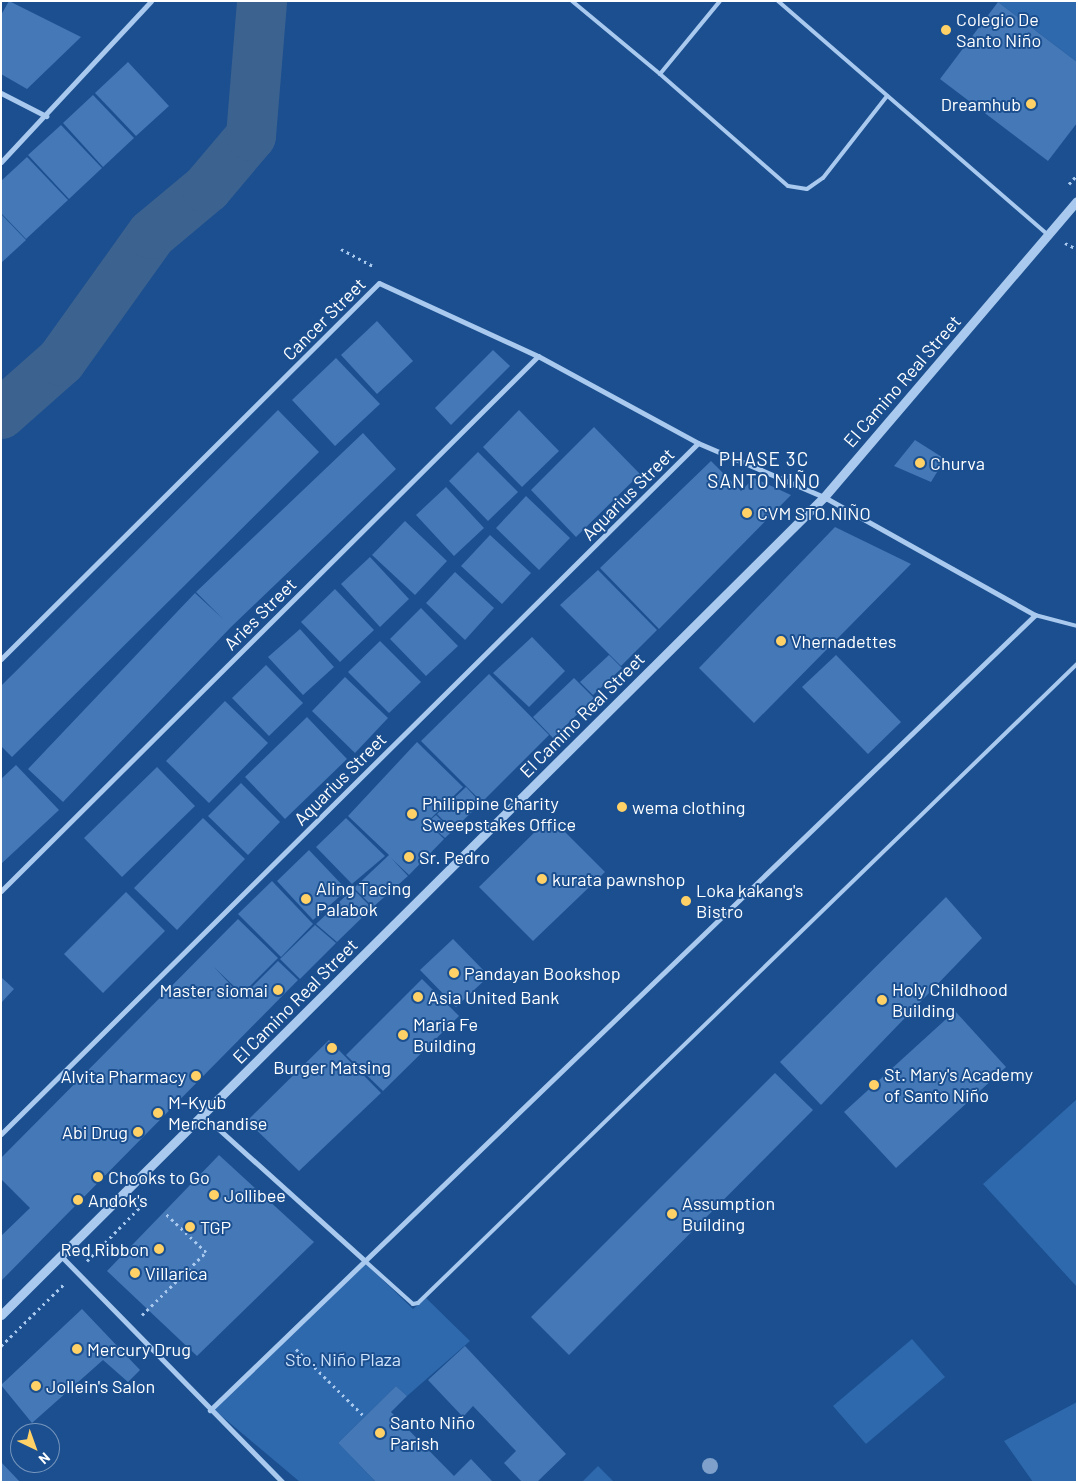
<!DOCTYPE html>
<html>
<head>
<meta charset="utf-8">
<style>
  body { margin:0 }
  #map { position:relative; width:1078px; height:1483px; overflow:hidden; background:#1b4f8f; font-family:Barlow,sans-serif }
  div>[style] { position:absolute }
  .green>* { inset:0; background:#2e69ad }
  .river>* { height:50px; margin:-25px; padding:0 25px; transform-origin:25px; border-radius:25px; background:#3c6290 }
  .building>* { inset:0; background:#4478b7 }
  .path>* { height:3px; margin-top:-1.5px; transform-origin:0; background:repeating-linear-gradient(90deg,#a9c9ee 0 2.5px,transparent 0 6.5px) }
  .service>* { height:4px; margin:-2px; padding:0 2px; transform-origin:2px; border-radius:2px; background:#a9c9ee }
  .minor>* { height:5px; margin:-2.5px; padding:0 2.5px; transform-origin:2.5px; border-radius:2.5px; background:#a9c9ee }
  .tertiary>* { height:9px; margin:-4.5px; padding:0 4.5px; transform-origin:4.5px; border-radius:4.5px; background:#a9c9ee }
  .trees>* { width:16px; height:16px; margin:-8px; border-radius:50%; background:#7ea0ca }
  .dots>* { width:14px; height:14px; translate:-50% -50%; box-sizing:border-box; border:2px solid #1b4f8f; border-radius:50% }
  span { translate:-50% -50%; white-space:nowrap; text-align:center; line-height:1.15; -webkit-text-stroke:4px #1b4f8f; paint-order:stroke }
  .poi-label { font-size:18px; color:#fff }
  .left { translate:0 -50%; text-align:left }
  .right { translate:-100% -50%; text-align:right }
  .street-label { font-size:18px; color:#fff }
  .park-label { font-size:18px; color:#cfe3fa }
  .neighbourhood-label { font-size:19px; color:#fff; letter-spacing:1px }
  .frame { position:absolute; inset:0; border:2px solid #fff; pointer-events:none }
  .north { position:absolute; left:10px; top:1423px; width:50px; height:50px; box-sizing:border-box; background:#1b4f8f; border:1px solid #7695bc; border-radius:50%; rotate:138deg; font-size:14px; font-weight:700; line-height:20px; text-align:center; color:#fff }
  .north::after { content:''; display:block; margin:auto; width:18px; height:22px; background:#ffd166; clip-path:polygon(50% 0,100% 100%,50% 72%,0 100%) }
</style>
</head>
<body>
<div id="map">
  <div class="green">
    <i style="clip-path:polygon(997px 1px,1077px 1px,1077px 62px,998px 2px)"></i>
    <i style="clip-path:polygon(1077px 1099px,1077px 1287px,983px 1184px)"></i>
    <i style="clip-path:polygon(364px 1262px,413px 1309px,426px 1298px,470px 1341px,407px 1396px,396px 1386px,338px 1443px,376px 1482px,300px 1482px,212px 1408px)"></i>
    <i style="clip-path:polygon(912px 1339px,945px 1377px,866px 1444px,833px 1406px)"></i>
    <i style="clip-path:polygon(1077px 1402px,1077px 1482px,1033px 1482px,1004px 1441px)"></i>
    <i style="clip-path:polygon(598px 1466px,614px 1482px,582px 1482px)"></i>
  </div>
  <div class="river">
    <i style="left:1px;top:414px;width:80px;rotate:-41.5deg"></i>
    <i style="left:61px;top:361px;width:156px;rotate:-54.4deg"></i>
    <i style="left:152px;top:234px;width:72px;rotate:-39.9deg"></i>
    <i style="left:207px;top:188px;width:68px;rotate:-49.8deg"></i>
    <i style="left:251px;top:136px;width:135px;rotate:-85.3deg"></i>
  </div>
  <div class="building">
    <i style="clip-path:polygon(9px 1px,81px 37px,27px 89px,1px 74px,1px 15px)"></i>
    <i style="clip-path:polygon(998px 2px,1077px 62px,1077px 123px,1048px 161px,940px 79px)"></i>
    <i style="clip-path:polygon(128px 62px,169px 106px,136px 136px,95px 93px)"></i>
    <i style="clip-path:polygon(93px 95px,134px 138px,103px 167px,63px 123px)"></i>
    <i style="clip-path:polygon(61px 125px,102px 168px,69px 199px,28px 155px)"></i>
    <i style="clip-path:polygon(27px 157px,68px 200px,26px 239px,1px 213px,1px 181px)"></i>
    <i style="clip-path:polygon(1px 214px,26px 240px,1px 263px)"></i>
    <i style="clip-path:polygon(377px 321px,413px 361px,377px 394px,341px 355px)"></i>
    <i style="clip-path:polygon(493px 350px,510px 366px,451px 425px,435px 408px)"></i>
    <i style="clip-path:polygon(336px 358px,380px 404px,335px 446px,292px 400px)"></i>
    <i style="clip-path:polygon(278px 410px,319px 452px,12px 757px,1px 746px,1px 686px)"></i>
    <i style="clip-path:polygon(519px 410px,559px 451px,522px 487px,483px 447px)"></i>
    <i style="clip-path:polygon(594px 427px,640px 474px,576px 537px,531px 490px)"></i>
    <i style="clip-path:polygon(363px 433px,396px 469px,231px 627px,63px 802px,28px 769px,195px 593px,223px 619px,196px 592px)"></i>
    <i style="clip-path:polygon(915px 440px,945px 459px,931px 482px,894px 466px)"></i>
    <i style="clip-path:polygon(478px 452px,518px 492px,488px 521px,449px 481px)"></i>
    <i style="clip-path:polygon(711px 461px,741px 491px,754px 478px,791px 495px,659px 629px,600px 568px)"></i>
    <i style="clip-path:polygon(446px 487px,484px 528px,454px 556px,416px 515px)"></i>
    <i style="clip-path:polygon(526px 496px,570px 538px,539px 570px,496px 528px)"></i>
    <i style="clip-path:polygon(405px 521px,447px 561px,415px 595px,372px 555px)"></i>
    <i style="clip-path:polygon(835px 527px,911px 564px,754px 723px,699px 668px)"></i>
    <i style="clip-path:polygon(490px 535px,531px 573px,502px 604px,461px 566px)"></i>
    <i style="clip-path:polygon(370px 557px,409px 599px,380px 627px,341px 584px)"></i>
    <i style="clip-path:polygon(598px 570px,657px 630px,621px 666px,560px 605px)"></i>
    <i style="clip-path:polygon(455px 572px,494px 608px,465px 640px,426px 603px)"></i>
    <i style="clip-path:polygon(335px 589px,374px 630px,340px 662px,301px 622px)"></i>
    <i style="clip-path:polygon(421px 608px,458px 646px,426px 676px,390px 639px)"></i>
    <i style="clip-path:polygon(300px 629px,334px 667px,303px 695px,268px 657px)"></i>
    <i style="clip-path:polygon(532px 637px,565px 671px,529px 707px,493px 673px)"></i>
    <i style="clip-path:polygon(380px 641px,421px 682px,389px 713px,348px 672px)"></i>
    <i style="clip-path:polygon(609px 655px,622px 668px,593px 695px,580px 682px)"></i>
    <i style="clip-path:polygon(836px 655px,901px 722px,868px 754px,802px 687px)"></i>
    <i style="clip-path:polygon(266px 665px,303px 703px,269px 736px,232px 698px)"></i>
    <i style="clip-path:polygon(489px 674px,549px 735px,482px 802px,421px 741px)"></i>
    <i style="clip-path:polygon(345px 677px,388px 718px,355px 753px,312px 711px)"></i>
    <i style="clip-path:polygon(574px 678px,594px 698px,553px 738px,533px 717px)"></i>
    <i style="clip-path:polygon(225px 701px,268px 743px,209px 803px,166px 761px)"></i>
    <i style="clip-path:polygon(307px 717px,347px 759px,285px 819px,245px 777px)"></i>
    <i style="clip-path:polygon(417px 742px,463px 787px,422px 827px,436px 815px,444px 823px,436px 831px,444px 839px,409px 875px,391px 858px,408px 876px,373px 907px,354px 888px,389px 855px,348px 816px)"></i>
    <i style="clip-path:polygon(16px 765px,59px 810px,1px 864px,1px 779px)"></i>
    <i style="clip-path:polygon(157px 767px,195px 806px,122px 877px,84px 838px)"></i>
    <i style="clip-path:polygon(241px 783px,280px 822px,248px 855px,208px 816px)"></i>
    <i style="clip-path:polygon(466px 787px,481px 803px,445px 838px,437px 831px,446px 823px,437px 814px)"></i>
    <i style="clip-path:polygon(550px 817px,605px 872px,533px 941px,479px 887px)"></i>
    <i style="clip-path:polygon(203px 818px,245px 859px,177px 930px,134px 888px)"></i>
    <i style="clip-path:polygon(346px 818px,385px 856px,352px 884px,316px 847px)"></i>
    <i style="clip-path:polygon(309px 850px,347px 890px,313px 920px,277px 881px)"></i>
    <i style="clip-path:polygon(272px 881px,313px 924px,281px 957px,238px 914px)"></i>
    <i style="clip-path:polygon(353px 889px,372px 908px,337px 942px,316px 924px)"></i>
    <i style="clip-path:polygon(126px 892px,165px 931px,103px 993px,64px 954px)"></i>
    <i style="clip-path:polygon(946px 897px,982px 938px,821px 1105px,780px 1062px)"></i>
    <i style="clip-path:polygon(238px 919px,278px 958px,242px 994px,214px 967px,242px 997px,278px 961px,298px 980px,1px 1281px,1px 1236px,30px 1208px,1px 1179px,1px 1158px)"></i>
    <i style="clip-path:polygon(315px 925px,336px 943px,300px 979px,280px 959px)"></i>
    <i style="clip-path:polygon(453px 939px,489px 976px,456px 1007px,420px 970px)"></i>
    <i style="clip-path:polygon(1px 977px,14px 989px,1px 1003px)"></i>
    <i style="clip-path:polygon(422px 979px,459px 1016px,383px 1091px,346px 1055px)"></i>
    <i style="clip-path:polygon(955px 1011px,1006px 1067px,896px 1168px,844px 1112px)"></i>
    <i style="clip-path:polygon(329px 1040px,381px 1093px,299px 1171px,247px 1121px)"></i>
    <i style="clip-path:polygon(775px 1073px,813px 1110px,569px 1355px,531px 1317px)"></i>
    <i style="clip-path:polygon(219px 1155px,314px 1242px,197px 1356px,107px 1271px)"></i>
    <i style="clip-path:polygon(82px 1309px,140px 1370px,128px 1382px,103px 1360px,32px 1423px,1px 1385px)"></i>
    <i style="clip-path:polygon(465px 1346px,566px 1454px,537px 1482px,522px 1482px,504px 1463px,516px 1451px,473px 1406px,463px 1417px,428px 1380px)"></i>
    <i style="clip-path:polygon(396px 1386px,407px 1396px,391px 1412px,454px 1476px,471px 1459px,493px 1482px,376px 1482px,338px 1443px)"></i>
    <i style="clip-path:polygon(1px 1462px,20px 1482px,1px 1482px)"></i>
  </div>
  <div class="path">
    <i style="left:1069px;top:184px;width:12px;rotate:-48deg"></i>
    <i style="left:1065px;top:243px;width:13px;rotate:27deg"></i>
    <i style="left:341px;top:249px;width:38px;rotate:28deg"></i>
    <i style="left:87px;top:1261px;width:78px;rotate:-45.5deg"></i>
    <i style="left:142px;top:1315px;width:90px;rotate:-44.5deg"></i>
    <i style="left:206px;top:1252px;width:58px;rotate:-136.4deg"></i>
    <i style="left:1px;top:1346px;width:90px;rotate:-44.5deg"></i>
    <i style="left:296px;top:1349px;width:97px;rotate:44.6deg"></i>
  </div>
  <div class="service">
    <i style="left:572px;top:1px;width:114px;rotate:39.7deg"></i>
    <i style="left:660px;top:74px;width:94px;rotate:-50.6deg"></i>
    <i style="left:778px;top:1px;width:357px;rotate:40.9deg"></i>
    <i style="left:660px;top:74px;width:170px;rotate:41.2deg"></i>
    <i style="left:788px;top:186px;width:19px;rotate:9deg"></i>
    <i style="left:807px;top:189px;width:19px;rotate:-35deg"></i>
    <i style="left:823px;top:178px;width:104px;rotate:-52deg"></i>
    <i style="left:1035px;top:615px;width:43px;rotate:14.7deg"></i>
    <i style="left:365px;top:1261px;width:64px;rotate:41.9deg"></i>
    <i style="left:413px;top:1304px;width:5px;rotate:-11deg"></i>
    <i style="left:418px;top:1303px;width:918px;rotate:-44.12deg"></i>
  </div>
  <div class="minor">
    <i style="left:1px;top:93px;width:51px;rotate:27.1deg"></i>
    <i style="left:1px;top:162px;width:220px;rotate:-47deg"></i>
    <i style="left:1px;top:659px;width:533px;rotate:-44.85deg"></i>
    <i style="left:379px;top:283px;width:175px;rotate:24.7deg"></i>
    <i style="left:538px;top:356px;width:182px;rotate:28.5deg"></i>
    <i style="left:698px;top:443px;width:137px;rotate:23.2deg"></i>
    <i style="left:824px;top:497px;width:242px;rotate:29.2deg"></i>
    <i style="left:1035px;top:615px;width:1146px;rotate:136.06deg"></i>
    <i style="left:1px;top:891px;width:758px;rotate:-44.89deg"></i>
    <i style="left:203px;top:1115px;width:218px;rotate:42deg"></i>
    <i style="left:1px;top:1134px;width:981px;rotate:-44.75deg"></i>
    <i style="left:61px;top:1256px;width:316px;rotate:45.6deg"></i>
  </div>
  <div class="tertiary">
    <i style="left:1px;top:1315px;width:1160px;rotate:-44.83deg"></i>
    <i style="left:824px;top:497px;width:389px;rotate:-49.5deg"></i>
  </div>
  <div class="trees">
    <i style="left:710px;top:1466px"></i>
  </div>
  <div class="dots">
    <i style="left:946px;top:30px;background:#ffd166"></i>
    <i style="left:1031px;top:104px;background:#ffd166"></i>
    <i style="left:920px;top:463px;background:#ffd166"></i>
    <i style="left:747px;top:513px;background:#ffd166"></i>
    <i style="left:781px;top:641px;background:#ffd166"></i>
    <i style="left:622px;top:807px;background:#ffd166"></i>
    <i style="left:412px;top:814px;background:#ffd166"></i>
    <i style="left:409px;top:857px;background:#ffd166"></i>
    <i style="left:542px;top:879px;background:#ffd166"></i>
    <i style="left:306px;top:899px;background:#ffd166"></i>
    <i style="left:686px;top:901px;background:#ffd166"></i>
    <i style="left:454px;top:973px;background:#ffd166"></i>
    <i style="left:278px;top:990px;background:#ffd166"></i>
    <i style="left:418px;top:997px;background:#ffd166"></i>
    <i style="left:882px;top:1000px;background:#ffd166"></i>
    <i style="left:403px;top:1035px;background:#ffd166"></i>
    <i style="left:332px;top:1048px;background:#ffd166"></i>
    <i style="left:196px;top:1076px;background:#ffd166"></i>
    <i style="left:874px;top:1085px;background:#ffd166"></i>
    <i style="left:158px;top:1113px;background:#ffd166"></i>
    <i style="left:138px;top:1132px;background:#ffd166"></i>
    <i style="left:98px;top:1177px;background:#ffd166"></i>
    <i style="left:214px;top:1195px;background:#ffd166"></i>
    <i style="left:78px;top:1200px;background:#ffd166"></i>
    <i style="left:672px;top:1214px;background:#ffd166"></i>
    <i style="left:190px;top:1227px;background:#ffd166"></i>
    <i style="left:159px;top:1249px;background:#ffd166"></i>
    <i style="left:135px;top:1273px;background:#ffd166"></i>
    <i style="left:77px;top:1349px;background:#ffd166"></i>
    <i style="left:36px;top:1386px;background:#ffd166"></i>
    <i style="left:380px;top:1433px;background:#ffd166"></i>
  </div>
  <div class="poi-label">
    <span class="left" style="left:956px;top:30px">Colegio De<br>Santo Niño</span>
    <span class="right" style="left:1021px;top:104px">Dreamhub</span>
    <span class="left" style="left:930px;top:463px">Churva</span>
    <span class="left" style="left:757px;top:513px">CVM STO.NIÑO</span>
    <span class="left" style="left:791px;top:641px">Vhernadettes</span>
    <span class="left" style="left:422px;top:814px">Philippine Charity<br>Sweepstakes Office</span>
    <span class="left" style="left:632px;top:807px">wema clothing</span>
    <span class="left" style="left:419px;top:857px">Sr. Pedro</span>
    <span class="left" style="left:552px;top:879px">kurata pawnshop</span>
    <span class="left" style="left:316px;top:899px">Aling Tacing<br>Palabok</span>
    <span class="left" style="left:696px;top:901px">Loka kakang's<br>Bistro</span>
    <span class="left" style="left:464px;top:973px">Pandayan Bookshop</span>
    <span class="right" style="left:268px;top:990px">Master siomai</span>
    <span class="left" style="left:892px;top:1000px">Holy Childhood<br>Building</span>
    <span class="left" style="left:428px;top:997px">Asia United Bank</span>
    <span class="left" style="left:413px;top:1035px">Maria Fe<br>Building</span>
    <span style="left:332px;top:1067px">Burger Matsing</span>
    <span class="left" style="left:884px;top:1085px">St. Mary's Academy<br>of Santo Niño</span>
    <span class="right" style="left:186px;top:1076px">Alvita Pharmacy</span>
    <span class="left" style="left:168px;top:1113px">M-Kyub<br>Merchandise</span>
    <span class="right" style="left:128px;top:1132px">Abi Drug</span>
    <span class="left" style="left:108px;top:1177px">Chooks to Go</span>
    <span class="left" style="left:224px;top:1195px">Jollibee</span>
    <span class="left" style="left:88px;top:1200px">Andok's</span>
    <span class="left" style="left:682px;top:1214px">Assumption<br>Building</span>
    <span class="left" style="left:200px;top:1227px">TGP</span>
    <span class="right" style="left:149px;top:1249px">Red Ribbon</span>
    <span class="left" style="left:145px;top:1273px">Villarica</span>
    <span class="left" style="left:87px;top:1349px">Mercury Drug</span>
    <span class="left" style="left:46px;top:1386px">Jollein's Salon</span>
    <span class="left" style="left:390px;top:1433px">Santo Niño<br>Parish</span>
  </div>
  <div class="street-label">
    <span style="left:324px;top:319px;rotate:-45deg">Cancer Street</span>
    <span style="left:902px;top:381px;rotate:-49deg">El Camino Real Street</span>
    <span style="left:628px;top:494px;rotate:-45deg">Aquarius Street</span>
    <span style="left:260px;top:614px;rotate:-45deg">Aries Street</span>
    <span style="left:582px;top:715px;rotate:-45deg">El Camino Real Street</span>
    <span style="left:340px;top:779px;rotate:-45deg">Aquarius Street</span>
    <span style="left:295px;top:1001px;rotate:-45deg">El Camino Real Street</span>
  </div>
  <div class="park-label">
    <span style="left:343px;top:1359px">Sto. Niño Plaza</span>
  </div>
  <div class="neighbourhood-label">
    <span style="left:764px;top:470px">PHASE 3C<br>SANTO NIÑO</span>
  </div>
  <div class="frame"></div>
  <div class="north">N</div>
</div>
</body>
</html>
